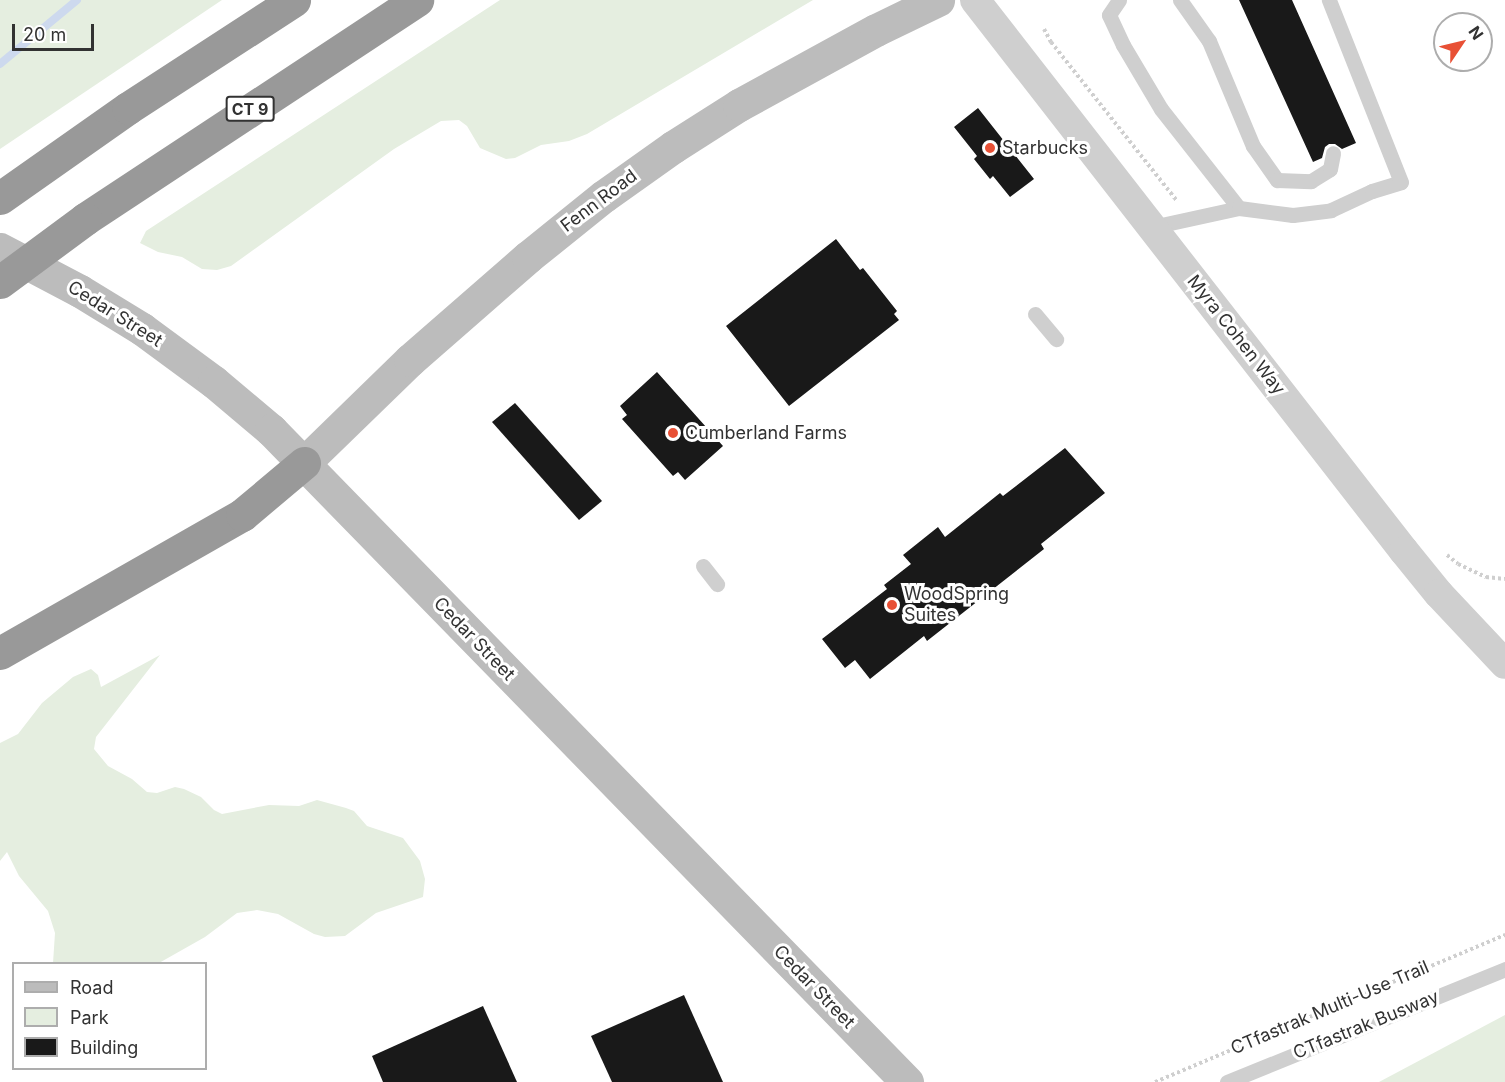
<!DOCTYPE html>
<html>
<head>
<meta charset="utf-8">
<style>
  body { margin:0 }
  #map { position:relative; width:1505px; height:1082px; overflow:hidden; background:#fff; font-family:Inter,sans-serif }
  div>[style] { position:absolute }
  .green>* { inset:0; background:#e5eee0 }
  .stream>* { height:8px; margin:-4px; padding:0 4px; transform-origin:4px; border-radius:4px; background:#cdd9ee }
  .building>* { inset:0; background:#191919 }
  .path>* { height:4px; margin-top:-2px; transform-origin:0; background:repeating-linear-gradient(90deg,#cfcfcf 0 3px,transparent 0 6px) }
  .lane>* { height:15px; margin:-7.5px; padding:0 7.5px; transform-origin:7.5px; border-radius:7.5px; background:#cfcfcf }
  .street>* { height:30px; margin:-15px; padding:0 15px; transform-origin:15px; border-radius:15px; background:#cfcfcf }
  .secondary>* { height:33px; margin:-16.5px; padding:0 16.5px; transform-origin:16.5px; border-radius:16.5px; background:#bcbcbc }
  .highway>* { height:33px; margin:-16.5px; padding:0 16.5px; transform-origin:16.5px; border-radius:16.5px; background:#999 }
  .highway-bridge>* { height:33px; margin:-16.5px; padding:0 16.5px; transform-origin:16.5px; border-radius:16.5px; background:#999 }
  .dots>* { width:16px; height:16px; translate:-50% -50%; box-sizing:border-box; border:3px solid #fff; border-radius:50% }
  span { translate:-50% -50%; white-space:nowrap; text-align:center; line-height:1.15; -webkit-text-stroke:6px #fff; paint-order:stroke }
  .shield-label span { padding:2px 4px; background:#fff; border:2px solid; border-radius:4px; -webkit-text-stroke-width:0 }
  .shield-label { font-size:16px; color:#323232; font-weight:700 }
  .poi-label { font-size:18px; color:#323232 }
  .left { translate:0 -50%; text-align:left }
  .street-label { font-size:18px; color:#323232 }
  .legend { position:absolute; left:12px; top:962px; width:195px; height:108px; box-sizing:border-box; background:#fff; border:2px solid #adadad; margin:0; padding:8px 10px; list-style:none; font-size:18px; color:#323232 }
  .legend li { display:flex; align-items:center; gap:12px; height:30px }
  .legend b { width:30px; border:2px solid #adadad }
  .north { position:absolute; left:1433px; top:12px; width:60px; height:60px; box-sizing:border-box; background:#fff; border:2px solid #adadad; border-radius:50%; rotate:55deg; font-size:16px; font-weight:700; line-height:24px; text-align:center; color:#323232 }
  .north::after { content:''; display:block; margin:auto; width:21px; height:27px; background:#e85035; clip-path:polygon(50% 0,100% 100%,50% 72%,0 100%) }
  .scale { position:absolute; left:12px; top:24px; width:82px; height:27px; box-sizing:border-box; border:3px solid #323232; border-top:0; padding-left:8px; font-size:18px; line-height:21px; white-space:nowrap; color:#323232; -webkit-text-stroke:4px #fff; paint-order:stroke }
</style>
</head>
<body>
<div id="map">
  <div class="green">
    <i style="clip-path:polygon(0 0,222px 0,0 149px)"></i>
    <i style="clip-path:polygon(500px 0,813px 0,587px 134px,569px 141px,541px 145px,515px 158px,506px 159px,480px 148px,467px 126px,459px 120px,441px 121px,394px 149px,231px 266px,217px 270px,202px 269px,182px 257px,158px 252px,140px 243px,146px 231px)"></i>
    <i style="clip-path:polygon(160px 655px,96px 737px,94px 749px,108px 766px,132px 779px,147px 792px,157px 793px,175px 787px,184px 789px,201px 797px,214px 810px,222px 814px,269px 805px,299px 806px,317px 800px,346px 808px,354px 811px,367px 826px,403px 838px,420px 861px,425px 879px,423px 897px,376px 913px,345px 936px,325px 937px,314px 934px,278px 914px,257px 910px,237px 913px,205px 937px,159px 963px,53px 963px,55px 933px,48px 911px,19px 876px,7px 852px,0 861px,0 743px,18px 734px,42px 703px,73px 677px,91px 669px,98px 675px,101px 687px)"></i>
    <i style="clip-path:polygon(1505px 1015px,1505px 1082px,1379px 1082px)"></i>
  </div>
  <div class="stream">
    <i style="left:0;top:64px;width:100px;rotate:-39.7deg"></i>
  </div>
  <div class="building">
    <i style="clip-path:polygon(1239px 0,1292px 0,1356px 143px,1342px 149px,1335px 144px,1329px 144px,1325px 147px,1322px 158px,1313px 162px)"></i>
    <i style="clip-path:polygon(978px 108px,1034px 179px,1010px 197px,993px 176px,990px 179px,974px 159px,977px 156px,954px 127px)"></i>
    <i style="clip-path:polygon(836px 239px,860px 270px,863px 268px,897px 311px,894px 314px,899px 320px,789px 406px,726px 326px)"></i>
    <i style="clip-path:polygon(657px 372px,723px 446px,685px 480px,678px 472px,673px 476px,622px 419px,627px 415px,620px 406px)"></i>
    <i style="clip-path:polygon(515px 403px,602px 501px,579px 520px,492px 422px)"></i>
    <i style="clip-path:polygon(1065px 448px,1105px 493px,1041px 544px,1044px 549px,927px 641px,924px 636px,870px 679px,855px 660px,845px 668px,822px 639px,887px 589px,884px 585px,911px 564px,903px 555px,938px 527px,945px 537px,1000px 493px,1003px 496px)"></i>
    <i style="clip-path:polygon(684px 995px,723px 1082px,612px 1082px,591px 1036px)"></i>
    <i style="clip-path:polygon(483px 1006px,517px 1082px,383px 1082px,372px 1056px)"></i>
  </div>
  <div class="path">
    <i style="left:1044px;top:29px;width:15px;rotate:62deg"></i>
    <i style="left:1051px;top:42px;width:203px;rotate:51.6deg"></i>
    <i style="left:1447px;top:555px;width:14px;rotate:39deg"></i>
    <i style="left:1458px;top:564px;width:31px;rotate:25deg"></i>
    <i style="left:1486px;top:577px;width:19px;rotate:6deg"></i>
    <i style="left:1155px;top:1082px;width:380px;rotate:-22.8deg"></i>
  </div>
  <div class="lane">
    <i style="left:1119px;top:0;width:18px;rotate:124deg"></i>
    <i style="left:1109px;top:15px;width:33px;rotate:65deg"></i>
    <i style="left:1123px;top:45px;width:74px;rotate:59.3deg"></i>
    <i style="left:1161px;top:109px;width:126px;rotate:51.8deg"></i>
    <i style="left:1180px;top:0;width:50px;rotate:54.7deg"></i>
    <i style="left:1209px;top:41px;width:114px;rotate:67.3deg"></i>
    <i style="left:1253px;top:146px;width:42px;rotate:54.8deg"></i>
    <i style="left:1277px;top:180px;width:34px;rotate:2deg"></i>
    <i style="left:1311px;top:181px;width:22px;rotate:-32deg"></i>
    <i style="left:1330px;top:169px;width:16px;rotate:-79deg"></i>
    <i style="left:1152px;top:227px;width:89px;rotate:-12.3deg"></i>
    <i style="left:1239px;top:208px;width:54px;rotate:7.4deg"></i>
    <i style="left:1293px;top:215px;width:38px;rotate:-7deg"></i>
    <i style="left:1331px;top:210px;width:45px;rotate:-24.9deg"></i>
    <i style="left:1372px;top:191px;width:30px;rotate:-17deg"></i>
    <i style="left:1401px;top:182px;width:196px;rotate:-111.6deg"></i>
    <i style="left:1035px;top:314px;width:33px;rotate:50deg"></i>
    <i style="left:703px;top:566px;width:23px;rotate:52deg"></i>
    <i style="left:1227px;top:1082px;width:300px;rotate:-22.1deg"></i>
  </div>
  <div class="street">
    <i style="left:975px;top:0;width:698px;rotate:52.1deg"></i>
    <i style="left:1404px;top:551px;width:55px;rotate:50.9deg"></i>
    <i style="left:1439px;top:594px;width:96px;rotate:46.7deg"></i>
  </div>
  <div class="secondary">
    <i style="left:0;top:249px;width:90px;rotate:27.7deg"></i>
    <i style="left:80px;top:291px;width:73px;rotate:31.5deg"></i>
    <i style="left:142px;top:329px;width:89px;rotate:36.4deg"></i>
    <i style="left:214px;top:382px;width:75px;rotate:40.1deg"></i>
    <i style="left:271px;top:430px;width:911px;rotate:45.71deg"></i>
    <i style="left:304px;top:463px;width:148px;rotate:-44.2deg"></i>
    <i style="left:410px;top:360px;width:157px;rotate:-41.1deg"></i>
    <i style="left:528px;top:257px;width:97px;rotate:-38.8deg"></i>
    <i style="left:604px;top:196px;width:85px;rotate:-35.4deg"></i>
    <i style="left:673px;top:147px;width:78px;rotate:-32.5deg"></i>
    <i style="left:739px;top:105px;width:156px;rotate:-28.7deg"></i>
    <i style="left:876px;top:30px;width:69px;rotate:-25.8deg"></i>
  </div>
  <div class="highway">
    <i style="left:0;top:198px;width:156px;rotate:-35.1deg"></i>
    <i style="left:128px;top:108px;width:198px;rotate:-33deg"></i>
    <i style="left:85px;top:219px;width:398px;rotate:-33.4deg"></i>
    <i style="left:0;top:653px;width:279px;rotate:-29.7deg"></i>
    <i style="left:242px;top:515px;width:81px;rotate:-40deg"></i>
  </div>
  <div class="highway-bridge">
    <i style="left:0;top:282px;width:106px;rotate:-36.5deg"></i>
  </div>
  <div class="dots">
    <i style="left:990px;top:148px;background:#e85035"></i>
    <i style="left:673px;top:433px;background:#e85035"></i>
    <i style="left:892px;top:605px;background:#e85035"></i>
  </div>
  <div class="shield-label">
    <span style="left:250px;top:109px">CT 9</span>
  </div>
  <div class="poi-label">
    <span class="left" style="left:1002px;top:148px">Starbucks</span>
    <span class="left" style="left:685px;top:433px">Cumberland Farms</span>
    <span class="left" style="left:904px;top:605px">WoodSpring<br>Suites</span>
  </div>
  <div class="street-label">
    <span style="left:599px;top:201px;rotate:-37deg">Fenn Road</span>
    <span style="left:115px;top:314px;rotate:32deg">Cedar Street</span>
    <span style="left:1236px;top:335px;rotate:52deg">Myra Cohen Way</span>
    <span style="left:474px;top:639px;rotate:46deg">Cedar Street</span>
    <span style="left:814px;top:987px;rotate:46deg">Cedar Street</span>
    <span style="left:1330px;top:1008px;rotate:-23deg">CTfastrak Multi-Use Trail</span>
    <span style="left:1366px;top:1025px;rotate:-22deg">CTfastrak Busway</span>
  </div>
  <ul class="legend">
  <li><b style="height:8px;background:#bcbcbc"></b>Road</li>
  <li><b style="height:16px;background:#e5eee0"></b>Park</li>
  <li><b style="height:16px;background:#191919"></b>Building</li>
  </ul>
  <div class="north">N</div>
  <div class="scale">20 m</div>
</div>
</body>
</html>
